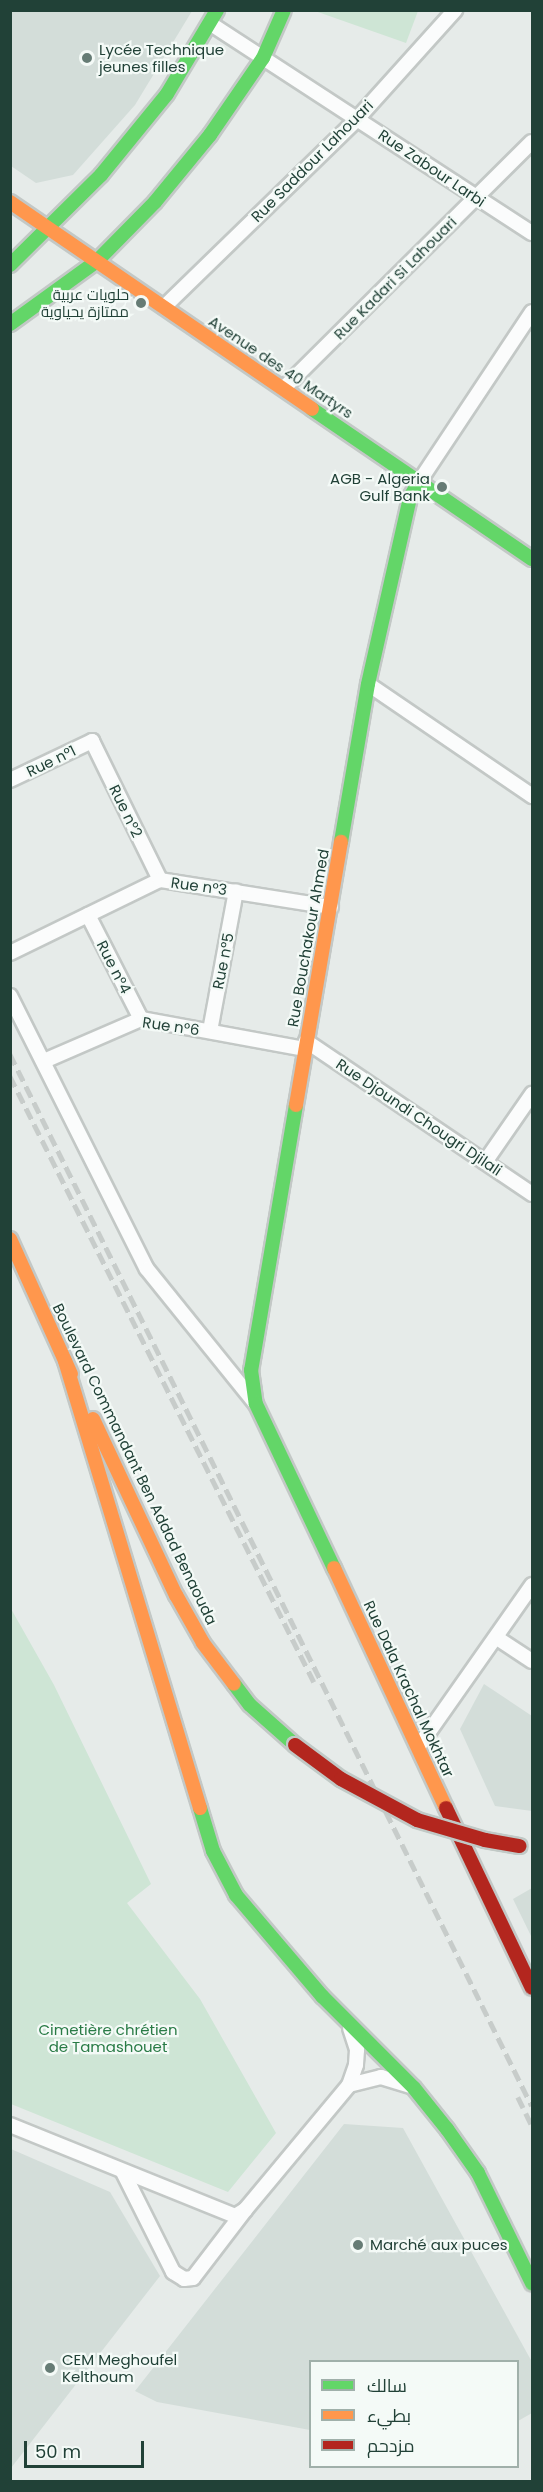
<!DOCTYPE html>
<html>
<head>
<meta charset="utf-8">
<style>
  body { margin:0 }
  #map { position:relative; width:543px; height:2492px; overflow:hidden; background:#e6ebe9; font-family:Poppins,Cairo,sans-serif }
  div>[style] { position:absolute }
  .built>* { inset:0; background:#d3ddd9 }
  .green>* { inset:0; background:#cee5d5 }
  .roads { filter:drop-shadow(2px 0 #c3c8c6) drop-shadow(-2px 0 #c3c8c6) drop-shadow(0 2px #c3c8c6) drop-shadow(0 -2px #c3c8c6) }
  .street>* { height:14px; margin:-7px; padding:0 7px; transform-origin:7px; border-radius:7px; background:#fbfcfc }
  .fast>* { height:14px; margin:-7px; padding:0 7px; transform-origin:7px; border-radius:7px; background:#63d668 }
  .slow>* { height:14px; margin:-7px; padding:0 7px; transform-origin:7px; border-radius:7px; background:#ff974d }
  .jam>* { height:14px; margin:-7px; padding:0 7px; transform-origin:7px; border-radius:7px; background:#b3261e }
  .rail>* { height:4.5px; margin-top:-2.25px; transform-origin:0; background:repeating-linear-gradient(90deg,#c7ccca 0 12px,transparent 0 18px) }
  .bridges { filter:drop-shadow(2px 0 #c1c9c6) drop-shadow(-2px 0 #c1c9c6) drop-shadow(0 2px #c1c9c6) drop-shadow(0 -2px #c1c9c6) }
  .jam-bridge>* { height:14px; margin:-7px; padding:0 7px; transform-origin:7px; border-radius:7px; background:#b3261e }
  .dots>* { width:16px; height:16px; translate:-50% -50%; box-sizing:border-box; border:3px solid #f4faf7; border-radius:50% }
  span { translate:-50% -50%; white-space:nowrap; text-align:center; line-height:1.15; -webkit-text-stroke:4.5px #f4faf7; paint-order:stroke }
  .poi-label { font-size:15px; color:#214137 }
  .left { translate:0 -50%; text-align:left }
  .right { translate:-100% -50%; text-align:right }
  .street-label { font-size:15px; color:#214137 }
  .park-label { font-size:15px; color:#297b46 }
  .frame { position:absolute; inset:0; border:12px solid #214137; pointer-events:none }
  .legend { position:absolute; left:309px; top:2360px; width:210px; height:108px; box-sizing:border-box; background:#f4faf7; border:2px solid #a0b0aa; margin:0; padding:8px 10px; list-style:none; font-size:18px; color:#214137 }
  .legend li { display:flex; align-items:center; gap:12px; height:30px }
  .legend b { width:30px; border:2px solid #a0b0aa }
  .scale { position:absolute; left:24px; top:2441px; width:120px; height:27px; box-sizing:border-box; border:3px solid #214137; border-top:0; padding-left:8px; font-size:18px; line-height:21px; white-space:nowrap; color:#214137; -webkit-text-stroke:4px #f4faf7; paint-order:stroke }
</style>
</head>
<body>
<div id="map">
  <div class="built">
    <i style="clip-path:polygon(11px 10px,192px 10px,192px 11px,135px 105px,73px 175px,36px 183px,11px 166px)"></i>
    <i style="clip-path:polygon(484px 1684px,532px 1716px,532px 1811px,495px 1806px,460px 1729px)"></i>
    <i style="clip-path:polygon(532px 1888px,532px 1938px,513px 1899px)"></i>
    <i style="clip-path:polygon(344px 2124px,403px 2128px,532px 2362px,532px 2413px,518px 2421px,518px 2362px,310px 2362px,310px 2430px,157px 2402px,135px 2391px)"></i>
    <i style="clip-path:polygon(11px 2149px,110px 2192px,160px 2276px,11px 2468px)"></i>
  </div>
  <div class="green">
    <i style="clip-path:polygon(315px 11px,418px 10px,418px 11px,406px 43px)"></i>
    <i style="clip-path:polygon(10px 1607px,54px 1685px,151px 1884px,127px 1903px,200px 1999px,276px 2133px,228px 2192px,11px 2104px)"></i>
  </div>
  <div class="roads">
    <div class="street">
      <i style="left:211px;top:24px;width:383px;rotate:33.1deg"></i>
      <i style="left:164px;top:307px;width:269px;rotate:-44.2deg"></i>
      <i style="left:357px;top:119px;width:147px;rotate:-48deg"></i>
      <i style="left:284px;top:388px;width:349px;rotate:-44.8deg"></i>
      <i style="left:419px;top:482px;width:204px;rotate:-56.4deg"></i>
      <i style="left:368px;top:684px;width:199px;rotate:34.3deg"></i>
      <i style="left:10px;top:780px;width:91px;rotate:-25.4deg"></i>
      <i style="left:92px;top:741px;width:155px;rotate:63.9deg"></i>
      <i style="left:88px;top:915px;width:117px;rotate:63deg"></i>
      <i style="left:10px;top:953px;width:167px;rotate:-26deg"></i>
      <i style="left:160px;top:880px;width:173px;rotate:9deg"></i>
      <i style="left:10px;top:996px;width:305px;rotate:63.4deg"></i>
      <i style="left:147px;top:1269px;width:172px;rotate:51.1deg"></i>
      <i style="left:210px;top:1031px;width:142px;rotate:-79.5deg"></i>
      <i style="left:306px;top:1041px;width:273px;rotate:34.1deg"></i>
      <i style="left:44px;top:1061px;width:106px;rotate:-23.4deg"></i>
      <i style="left:141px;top:1019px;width:167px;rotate:10.4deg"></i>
      <i style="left:485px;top:1162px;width:83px;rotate:-55.3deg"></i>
      <i style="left:497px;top:1638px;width:42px;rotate:33.3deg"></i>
      <i style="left:419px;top:1746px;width:197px;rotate:-54.9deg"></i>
      <i style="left:350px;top:2028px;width:23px;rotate:72deg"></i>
      <i style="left:357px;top:2050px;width:15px;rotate:94deg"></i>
      <i style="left:356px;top:2065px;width:21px;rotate:109deg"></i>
      <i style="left:349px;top:2085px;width:33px;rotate:-14deg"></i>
      <i style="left:381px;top:2077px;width:30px;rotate:17deg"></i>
      <i style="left:10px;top:2125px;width:243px;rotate:22deg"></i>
      <i style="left:235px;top:2216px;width:12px;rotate:-31deg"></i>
      <i style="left:245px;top:2210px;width:163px;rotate:-50.2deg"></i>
      <i style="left:123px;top:2172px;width:112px;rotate:63.4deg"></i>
      <i style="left:173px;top:2272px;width:13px;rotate:32deg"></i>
      <i style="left:184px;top:2279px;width:9px;rotate:-6deg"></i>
      <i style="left:193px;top:2278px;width:86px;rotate:-52.6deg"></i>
    </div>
    <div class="fast">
      <i style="left:10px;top:265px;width:128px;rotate:-44.7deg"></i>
      <i style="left:101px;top:175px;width:104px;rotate:-50.8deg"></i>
      <i style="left:167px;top:94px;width:98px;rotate:-59.2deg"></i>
      <i style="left:10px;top:324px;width:107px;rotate:-35.9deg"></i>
      <i style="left:97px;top:261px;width:83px;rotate:-45.5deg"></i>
      <i style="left:155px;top:202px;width:87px;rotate:-50.6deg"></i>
      <i style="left:210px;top:135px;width:93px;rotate:-55.5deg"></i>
      <i style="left:263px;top:58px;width:52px;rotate:-66.4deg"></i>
      <i style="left:312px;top:409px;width:266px;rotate:34.3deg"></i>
      <i style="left:341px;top:842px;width:160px;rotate:-80.3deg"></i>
      <i style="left:368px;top:684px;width:192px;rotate:-77.3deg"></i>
      <i style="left:410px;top:497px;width:17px;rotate:-59deg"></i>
      <i style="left:296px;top:1105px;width:269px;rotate:99.6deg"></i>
      <i style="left:251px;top:1370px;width:34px;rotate:82deg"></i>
      <i style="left:256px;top:1404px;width:182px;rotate:64.6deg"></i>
      <i style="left:234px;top:1684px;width:26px;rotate:53deg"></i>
      <i style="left:250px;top:1705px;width:60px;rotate:41.6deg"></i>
      <i style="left:200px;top:1808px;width:45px;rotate:73.2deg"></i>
      <i style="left:213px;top:1851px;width:50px;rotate:62.4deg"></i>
      <i style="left:236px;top:1895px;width:133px;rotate:49.6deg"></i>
      <i style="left:322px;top:1996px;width:130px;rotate:45deg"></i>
      <i style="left:414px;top:2088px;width:53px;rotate:51.2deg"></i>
      <i style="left:447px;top:2129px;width:54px;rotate:54.8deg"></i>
      <i style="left:478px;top:2173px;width:123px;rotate:63.9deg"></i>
    </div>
    <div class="slow">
      <i style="left:10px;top:202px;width:366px;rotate:34.4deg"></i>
      <i style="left:296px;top:1105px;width:267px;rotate:-80.3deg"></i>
      <i style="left:10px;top:1239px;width:148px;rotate:65.7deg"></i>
      <i style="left:65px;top:1361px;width:467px;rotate:73.2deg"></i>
      <i style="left:93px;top:1419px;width:195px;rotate:64.8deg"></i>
      <i style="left:176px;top:1595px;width:55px;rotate:60.6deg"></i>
      <i style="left:203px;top:1643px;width:51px;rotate:52.9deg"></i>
      <i style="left:334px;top:1568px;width:265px;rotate:65deg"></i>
    </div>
    <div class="jam">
      <i style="left:446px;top:1808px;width:199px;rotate:64.5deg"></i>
    </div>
  </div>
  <div class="rail">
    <i style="left:10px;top:1054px;width:1174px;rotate:63.61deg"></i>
    <i style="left:10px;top:1076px;width:678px;rotate:63.36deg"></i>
    <i style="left:518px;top:2097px;width:32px;rotate:64deg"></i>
  </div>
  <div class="bridges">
    <div class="jam-bridge">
      <i style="left:295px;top:1745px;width:57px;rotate:36.5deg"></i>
      <i style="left:341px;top:1779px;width:86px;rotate:28.3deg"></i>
      <i style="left:417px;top:1820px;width:71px;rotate:16.4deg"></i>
      <i style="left:485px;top:1840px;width:35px;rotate:10deg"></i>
    </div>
  </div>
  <div class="dots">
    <i style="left:87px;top:58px;background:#667c75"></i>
    <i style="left:141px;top:303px;background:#667c75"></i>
    <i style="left:442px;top:487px;background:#667c75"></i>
    <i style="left:358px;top:2245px;background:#667c75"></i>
    <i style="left:50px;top:2368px;background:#667c75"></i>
  </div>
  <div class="poi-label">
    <span class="left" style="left:99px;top:58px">Lycée Technique<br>jeunes filles</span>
    <span class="right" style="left:129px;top:303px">حلويات عربية<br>ممتازة يحياوية</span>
    <span class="right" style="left:430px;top:487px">AGB - Algeria<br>Gulf Bank</span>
    <span class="left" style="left:370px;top:2245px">Marché aux puces</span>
    <span class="left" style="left:62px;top:2368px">CEM Meghoufel<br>Kelthoum</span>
  </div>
  <div class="street-label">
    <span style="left:312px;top:161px;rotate:-45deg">Rue Saddour Lahouari</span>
    <span style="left:432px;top:168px;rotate:34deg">Rue Zabour Larbi</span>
    <span style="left:395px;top:278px;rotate:-45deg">Rue Kadari Si Lahouari</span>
    <span style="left:281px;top:367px;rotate:34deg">Avenue des 40 Martyrs</span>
    <span style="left:51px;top:761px;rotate:-26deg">Rue n°1</span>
    <span style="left:126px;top:811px;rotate:64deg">Rue n°2</span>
    <span style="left:199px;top:886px;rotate:8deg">Rue n°3</span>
    <span style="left:308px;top:938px;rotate:-80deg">Rue Bouchakour Ahmed</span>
    <span style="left:223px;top:961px;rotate:-79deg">Rue n°5</span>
    <span style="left:114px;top:967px;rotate:63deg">Rue n°4</span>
    <span style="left:171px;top:1026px;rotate:8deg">Rue n°6</span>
    <span style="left:419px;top:1117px;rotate:34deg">Rue Djoundi Chougri Djilali</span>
    <span style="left:135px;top:1464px;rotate:64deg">Boulevard Commandant Ben Addad Benaouda</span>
    <span style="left:409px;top:1689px;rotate:65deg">Rue Dala Krachal Mokhtar</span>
  </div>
  <div class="park-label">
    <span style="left:108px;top:2038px">Cimetière chrétien<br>de Tamashouet</span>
  </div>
  <div class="frame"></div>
  <ul class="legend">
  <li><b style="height:8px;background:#63d668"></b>سالك</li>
  <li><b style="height:8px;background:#ff974d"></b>بطيء</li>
  <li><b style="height:8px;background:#b3261e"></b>مزدحم</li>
  </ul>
  <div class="scale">50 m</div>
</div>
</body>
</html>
